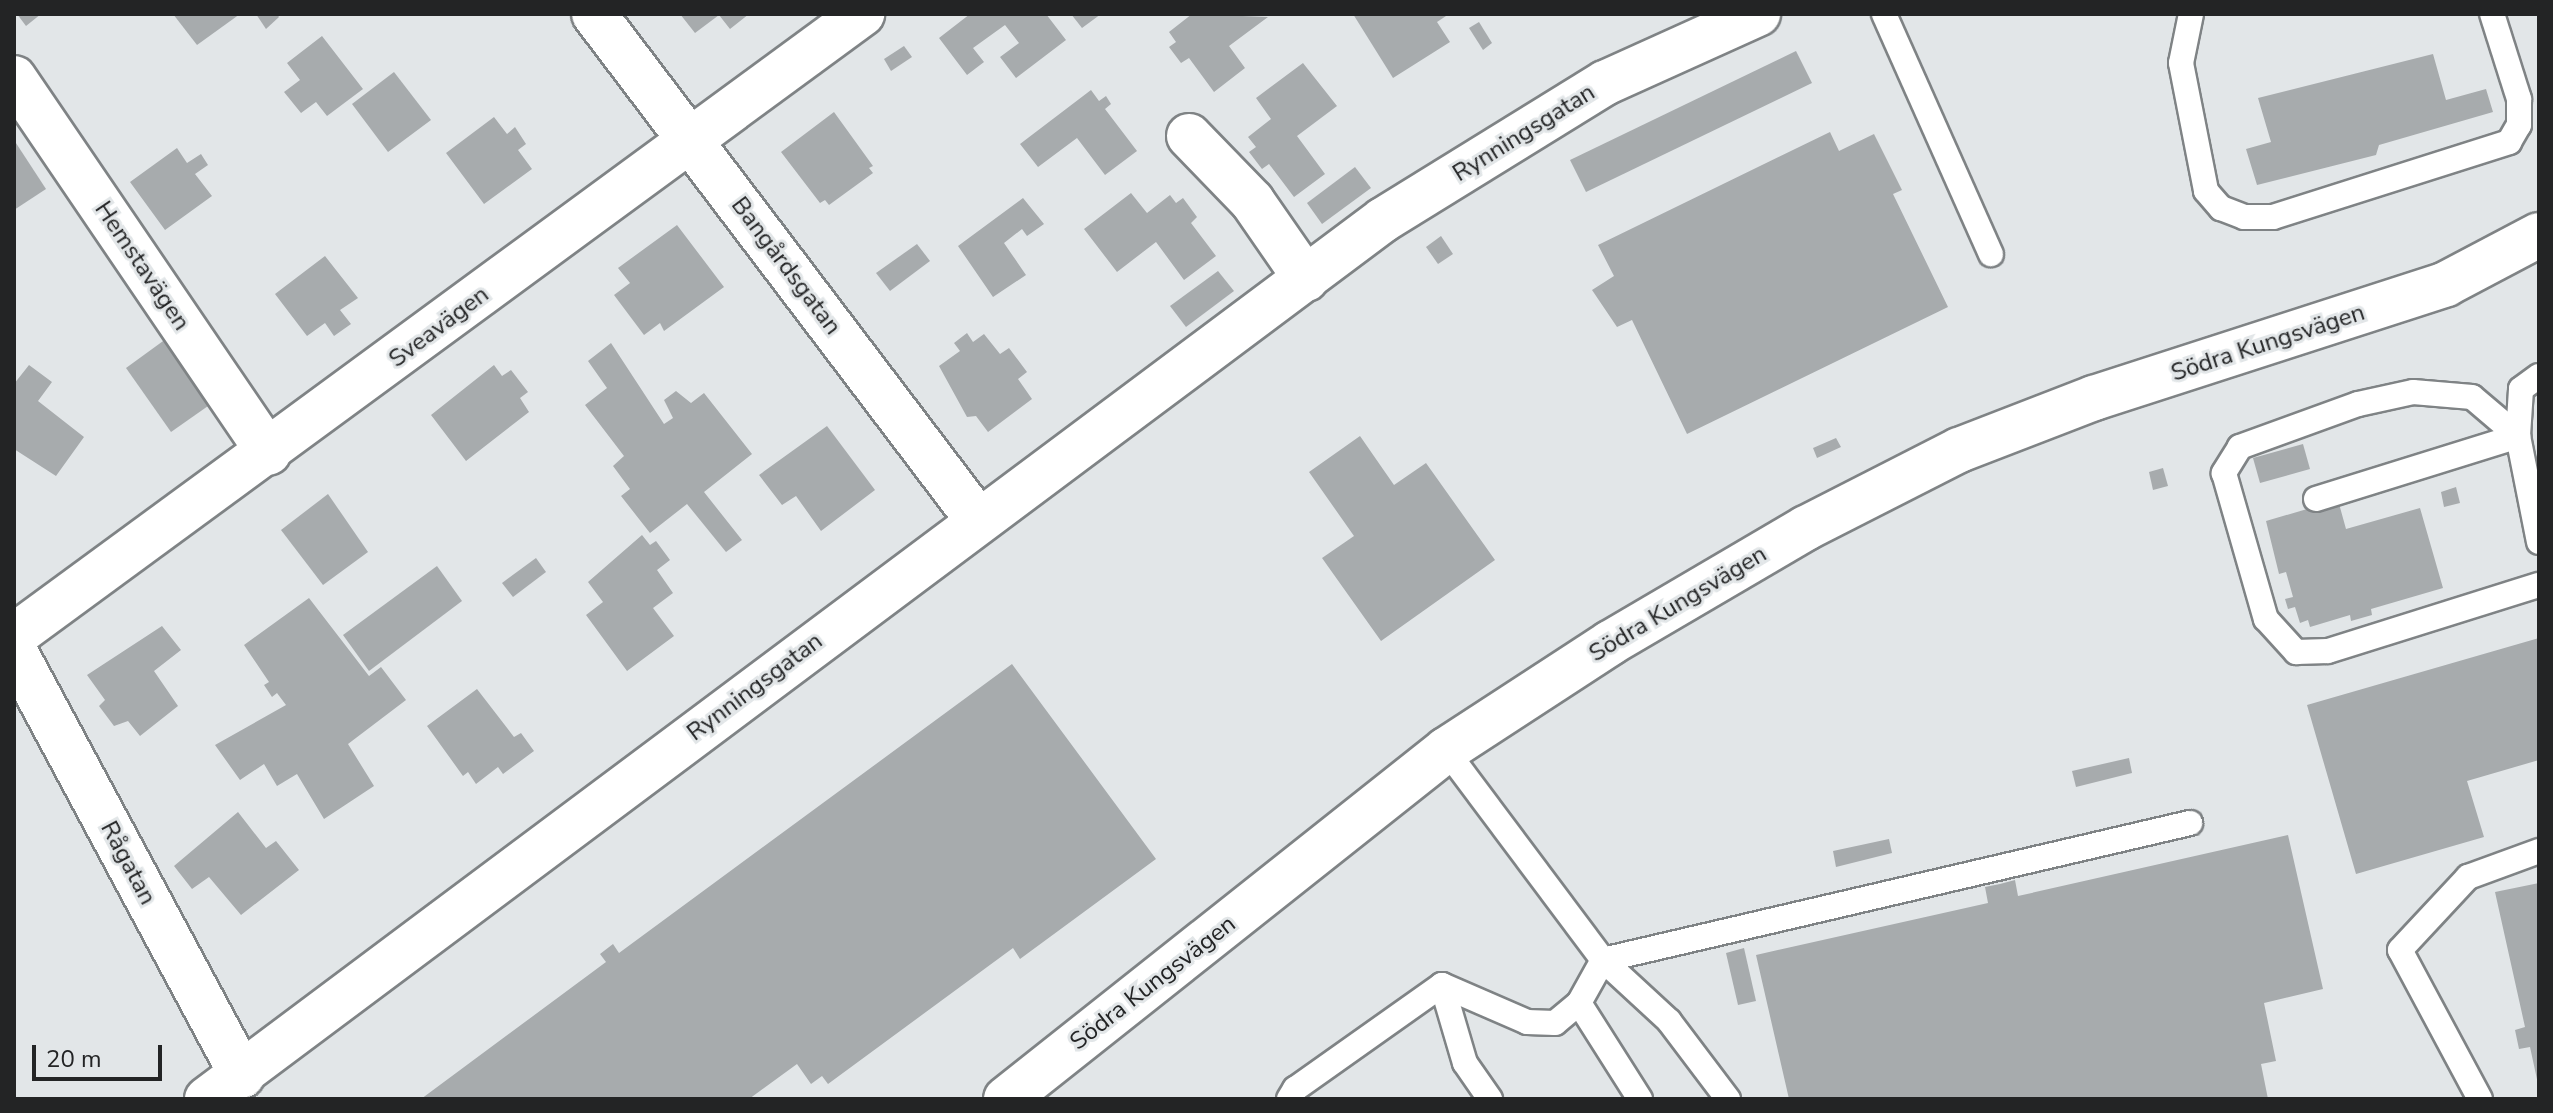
<!DOCTYPE html>
<html>
<head>
<meta charset="utf-8">
<style>
  body { margin:0 }
  #map { position:relative; width:2553px; height:1113px; overflow:hidden; background:#e2e6e8; font-family:"Nunito Sans",sans-serif }
  div>[style] { position:absolute }
  .building>* { inset:0; background:#a7abad }
  .roads { filter:drop-shadow(2px 0 #7f8385) drop-shadow(-2px 0 #7f8385) drop-shadow(0 2px #7f8385) drop-shadow(0 -2px #7f8385) }
  .lane>* { height:24px; margin:-12px; padding:0 12px; transform-origin:12px; border-radius:12px; background:#fff }
  .street>* { height:44px; margin:-22px; padding:0 22px; transform-origin:22px; border-radius:22px; background:#fff }
  .secondary>* { height:44px; margin:-22px; padding:0 22px; transform-origin:22px; border-radius:22px; background:#fff }
  span { translate:-50% -50%; white-space:nowrap; text-align:center; line-height:1.15; -webkit-text-stroke:6px #e2e6e8; paint-order:stroke }
  .street-label { font-size:24px; color:#232425 }
  .frame { position:absolute; inset:0; border:16px solid #232425; pointer-events:none }
  .scale { position:absolute; left:32px; top:1045px; width:130px; height:36px; box-sizing:border-box; border:4px solid #232425; border-top:0; padding-left:10px; font-size:24px; line-height:28px; white-space:nowrap; color:#232425; -webkit-text-stroke:6px #e2e6e8; paint-order:stroke }
</style>
</head>
<body>
<div id="map">
  <div class="building">
    <i style="clip-path:polygon(17px 14px,41px 14px,26px 26px)"></i>
    <i style="clip-path:polygon(173px 14px,240px 14px,197px 45px)"></i>
    <i style="clip-path:polygon(256px 14px,277px 14px,279px 17px,266px 29px)"></i>
    <i style="clip-path:polygon(680px 14px,749px 14px,730px 29px,719px 15px,695px 33px)"></i>
    <i style="clip-path:polygon(970px 14px,1046px 14px,1066px 40px,1016px 78px,1000px 57px,1019px 43px,1005px 25px,973px 48px,984px 62px,967px 75px,939px 38px)"></i>
    <i style="clip-path:polygon(1071px 14px,1101px 14px,1082px 28px)"></i>
    <i style="clip-path:polygon(1192px 14px,1268px 17px,1229px 46px,1245px 68px,1214px 92px,1189px 58px,1181px 63px,1169px 47px,1176px 42px,1169px 32px)"></i>
    <i style="clip-path:polygon(1353px 14px,1449px 14px,1437px 22px,1450px 42px,1393px 78px)"></i>
    <i style="clip-path:polygon(1479px 22px,1492px 43px,1483px 50px,1469px 28px)"></i>
    <i style="clip-path:polygon(322px 36px,363px 89px,327px 116px,316px 102px,301px 113px,284px 92px,300px 80px,287px 63px)"></i>
    <i style="clip-path:polygon(904px 46px,912px 57px,891px 71px,884px 59px)"></i>
    <i style="clip-path:polygon(1796px 51px,1812px 83px,1586px 192px,1570px 160px)"></i>
    <i style="clip-path:polygon(2433px 54px,2446px 100px,2486px 89px,2493px 112px,2379px 145px,2376px 155px,2257px 185px,2246px 149px,2271px 142px,2258px 98px)"></i>
    <i style="clip-path:polygon(1303px 63px,1337px 106px,1297px 136px,1325px 174px,1294px 197px,1269px 164px,1262px 169px,1249px 152px,1256px 147px,1248px 137px,1271px 119px,1256px 98px)"></i>
    <i style="clip-path:polygon(394px 72px,431px 120px,388px 152px,352px 104px)"></i>
    <i style="clip-path:polygon(1091px 90px,1099px 101px,1106px 96px,1111px 104px,1105px 109px,1137px 151px,1105px 175px,1077px 138px,1038px 167px,1020px 144px)"></i>
    <i style="clip-path:polygon(834px 112px,873px 166px,869px 168px,873px 173px,829px 205px,825px 200px,820px 203px,781px 152px)"></i>
    <i style="clip-path:polygon(494px 117px,507px 134px,515px 127px,526px 144px,518px 150px,532px 169px,484px 204px,446px 153px)"></i>
    <i style="clip-path:polygon(1830px 132px,1839px 151px,1874px 134px,1902px 190px,1893px 194px,1948px 307px,1687px 434px,1632px 320px,1617px 327px,1592px 290px,1614px 276px,1598px 245px)"></i>
    <i style="clip-path:polygon(14px 140px,46px 189px,14px 210px)"></i>
    <i style="clip-path:polygon(177px 148px,187px 163px,201px 154px,208px 165px,195px 174px,212px 196px,165px 230px,130px 182px)"></i>
    <i style="clip-path:polygon(1355px 167px,1371px 188px,1322px 224px,1307px 203px)"></i>
    <i style="clip-path:polygon(1131px 193px,1147px 213px,1170px 195px,1176px 203px,1183px 198px,1197px 217px,1191px 223px,1216px 256px,1184px 280px,1156px 242px,1117px 272px,1084px 229px)"></i>
    <i style="clip-path:polygon(1023px 198px,1044px 224px,1027px 236px,1022px 229px,1004px 243px,1026px 275px,993px 297px,958px 246px)"></i>
    <i style="clip-path:polygon(677px 225px,724px 287px,664px 331px,660px 323px,644px 335px,614px 295px,630px 283px,618px 268px)"></i>
    <i style="clip-path:polygon(1441px 236px,1453px 254px,1438px 264px,1426px 247px)"></i>
    <i style="clip-path:polygon(917px 244px,930px 261px,890px 291px,876px 273px)"></i>
    <i style="clip-path:polygon(325px 256px,358px 298px,340px 310px,351px 324px,334px 336px,325px 323px,307px 336px,275px 294px)"></i>
    <i style="clip-path:polygon(1218px 271px,1234px 291px,1186px 327px,1170px 306px)"></i>
    <i style="clip-path:polygon(967px 333px,973px 342px,984px 334px,1000px 354px,1009px 348px,1027px 372px,1018px 379px,1032px 399px,988px 432px,976px 416px,967px 417px,939px 366px,960px 351px,954px 343px)"></i>
    <i style="clip-path:polygon(170px 336px,218px 399px,171px 432px,126px 368px)"></i>
    <i style="clip-path:polygon(611px 343px,664px 424px,673px 418px,664px 400px,676px 391px,691px 403px,704px 393px,752px 454px,704px 492px,742px 540px,726px 552px,687px 504px,650px 533px,621px 496px,630px 489px,613px 466px,624px 456px,585px 405px,607px 388px,588px 361px)"></i>
    <i style="clip-path:polygon(29px 365px,52px 382px,38px 401px,84px 437px,56px 476px,14px 449px,14px 384px)"></i>
    <i style="clip-path:polygon(494px 365px,502px 376px,511px 370px,528px 392px,520px 398px,529px 412px,466px 461px,431px 415px)"></i>
    <i style="clip-path:polygon(827px 426px,875px 490px,821px 531px,796px 496px,782px 505px,759px 475px)"></i>
    <i style="clip-path:polygon(1360px 436px,1394px 485px,1426px 463px,1495px 560px,1381px 641px,1322px 558px,1354px 536px,1309px 472px)"></i>
    <i style="clip-path:polygon(1836px 438px,1841px 447px,1817px 458px,1813px 448px)"></i>
    <i style="clip-path:polygon(2303px 444px,2310px 469px,2260px 483px,2253px 458px)"></i>
    <i style="clip-path:polygon(2163px 468px,2168px 486px,2153px 490px,2149px 472px)"></i>
    <i style="clip-path:polygon(2456px 487px,2460px 503px,2444px 507px,2441px 492px)"></i>
    <i style="clip-path:polygon(328px 494px,368px 552px,323px 585px,281px 530px)"></i>
    <i style="clip-path:polygon(2338px 500px,2346px 529px,2420px 508px,2443px 588px,2371px 609px,2372px 615px,2351px 621px,2350px 615px,2310px 627px,2308px 620px,2300px 623px,2295px 607px,2288px 609px,2285px 599px,2293px 597px,2286px 572px,2279px 574px,2266px 521px)"></i>
    <i style="clip-path:polygon(642px 535px,650px 545px,656px 541px,670px 560px,657px 570px,673px 593px,653px 608px,674px 636px,627px 671px,586px 615px,603px 602px,588px 582px)"></i>
    <i style="clip-path:polygon(536px 558px,546px 572px,513px 597px,502px 583px)"></i>
    <i style="clip-path:polygon(437px 566px,462px 601px,369px 671px,343px 635px)"></i>
    <i style="clip-path:polygon(309px 598px,369px 676px,381px 667px,406px 700px,348px 744px,374px 786px,324px 819px,297px 774px,277px 786px,264px 764px,240px 780px,215px 745px,286px 705px,277px 693px,272px 697px,264px 685px,269px 682px,244px 645px)"></i>
    <i style="clip-path:polygon(162px 626px,181px 650px,154px 671px,178px 706px,140px 736px,128px 721px,114px 726px,99px 706px,105px 700px,87px 675px)"></i>
    <i style="clip-path:polygon(2539px 638px,2539px 760px,2467px 781px,2484px 837px,2356px 874px,2307px 705px)"></i>
    <i style="clip-path:polygon(1012px 664px,1156px 859px,1020px 959px,1013px 948px,828px 1084px,822px 1076px,811px 1084px,797px 1064px,749px 1099px,421px 1099px,606px 962px,600px 954px,613px 944px,619px 953px)"></i>
    <i style="clip-path:polygon(477px 689px,514px 737px,521px 733px,534px 751px,503px 774px,498px 767px,476px 784px,468px 772px,463px 776px,427px 726px)"></i>
    <i style="clip-path:polygon(2129px 758px,2132px 773px,2076px 787px,2072px 771px)"></i>
    <i style="clip-path:polygon(238px 812px,266px 848px,276px 841px,299px 870px,241px 915px,209px 877px,192px 889px,174px 866px)"></i>
    <i style="clip-path:polygon(2288px 835px,2323px 989px,2264px 1003px,2276px 1061px,2261px 1064px,2268px 1099px,1789px 1099px,1756px 955px,1988px 903px,1985px 887px,2000px 884px,2015px 880px,2018px 896px)"></i>
    <i style="clip-path:polygon(1889px 839px,1892px 853px,1836px 867px,1833px 851px)"></i>
    <i style="clip-path:polygon(2539px 883px,2539px 1084px,2538px 1084px,2530px 1047px,2519px 1049px,2515px 1030px,2525px 1027px,2495px 892px)"></i>
    <i style="clip-path:polygon(1744px 948px,1756px 1001px,1738px 1005px,1726px 953px)"></i>
  </div>
  <div class="roads">
    <div class="lane">
      <i style="left:1884px;top:14px;width:263px;rotate:66deg"></i>
      <i style="left:2191px;top:14px;width:50px;rotate:101.5deg"></i>
      <i style="left:2181px;top:63px;width:130px;rotate:78.9deg"></i>
      <i style="left:2206px;top:191px;width:23px;rotate:49deg"></i>
      <i style="left:2221px;top:208px;width:25px;rotate:21deg"></i>
      <i style="left:2244px;top:217px;width:29px"></i>
      <i style="left:2273px;top:217px;width:248px;rotate:-17.6deg"></i>
      <i style="left:2509px;top:142px;width:20px;rotate:-60deg"></i>
      <i style="left:2519px;top:125px;width:26px;rotate:-90deg"></i>
      <i style="left:2519px;top:99px;width:89px;rotate:-107.6deg"></i>
      <i style="left:2316px;top:499px;width:212px;rotate:-17.3deg"></i>
      <i style="left:2518px;top:436px;width:47px;rotate:-86.3deg"></i>
      <i style="left:2521px;top:389px;width:22px;rotate:-36deg"></i>
      <i style="left:2539px;top:542px;width:108px;rotate:-101.2deg"></i>
      <i style="left:2518px;top:436px;width:60px;rotate:-139.7deg"></i>
      <i style="left:2472px;top:397px;width:59px;rotate:-175.2deg"></i>
      <i style="left:2413px;top:392px;width:56px;rotate:167.7deg"></i>
      <i style="left:2358px;top:404px;width:126px;rotate:160deg"></i>
      <i style="left:2240px;top:447px;width:31px;rotate:122deg"></i>
      <i style="left:2224px;top:473px;width:152px;rotate:74deg"></i>
      <i style="left:2266px;top:619px;width:45px;rotate:47.7deg"></i>
      <i style="left:2296px;top:652px;width:32px;rotate:-2deg"></i>
      <i style="left:2328px;top:651px;width:221px;rotate:-17.4deg"></i>
      <i style="left:1603px;top:960px;width:603px;rotate:-13.14deg"></i>
      <i style="left:1603px;top:960px;width:90px;rotate:42.7deg"></i>
      <i style="left:1669px;top:1021px;width:98px;rotate:52.9deg"></i>
      <i style="left:1442px;top:985px;width:81px;rotate:73.6deg"></i>
      <i style="left:1465px;top:1063px;width:44px;rotate:55.2deg"></i>
      <i style="left:1579px;top:1003px;width:114px;rotate:57.6deg"></i>
      <i style="left:1289px;top:1099px;width:12px;rotate:-59deg"></i>
      <i style="left:1295px;top:1089px;width:180px;rotate:-35.3deg"></i>
      <i style="left:1442px;top:985px;width:93px;rotate:23.5deg"></i>
      <i style="left:1527px;top:1022px;width:28px;rotate:2deg"></i>
      <i style="left:1555px;top:1023px;width:31px;rotate:-40deg"></i>
      <i style="left:1579px;top:1003px;width:49px;rotate:-60.8deg"></i>
      <i style="left:1603px;top:960px;width:262px;rotate:-126.8deg"></i>
      <i style="left:2480px;top:1099px;width:169px;rotate:-118.2deg"></i>
      <i style="left:2400px;top:950px;width:100px;rotate:-47deg"></i>
      <i style="left:2468px;top:877px;width:76px;rotate:-20.1deg"></i>
    </div>
    <div class="street">
      <i style="left:594px;top:14px;width:634px;rotate:52.82deg"></i>
      <i style="left:14px;top:78px;width:453px;rotate:55.8deg"></i>
      <i style="left:1189px;top:136px;width:91px;rotate:45.9deg"></i>
      <i style="left:1252px;top:201px;width:95px;rotate:55.3deg"></i>
      <i style="left:14px;top:636px;width:1052px;rotate:-36.26deg"></i>
      <i style="left:14px;top:650px;width:483px;rotate:61.8deg"></i>
      <i style="left:207px;top:1099px;width:1468px;rotate:-36.78deg"></i>
      <i style="left:1383px;top:220px;width:261px;rotate:-31.7deg"></i>
      <i style="left:1605px;top:83px;width:168px;rotate:-24.3deg"></i>
    </div>
    <div class="secondary">
      <i style="left:1006px;top:1099px;width:562px;rotate:-38.42deg"></i>
      <i style="left:1446px;top:750px;width:196px;rotate:-33.1deg"></i>
      <i style="left:1610px;top:643px;width:227px;rotate:-30.4deg"></i>
      <i style="left:1806px;top:528px;width:172px;rotate:-27deg"></i>
      <i style="left:1959px;top:450px;width:145px;rotate:-21.1deg"></i>
      <i style="left:2094px;top:398px;width:370px;rotate:-17.9deg"></i>
      <i style="left:2446px;top:284px;width:105px;rotate:-27.8deg"></i>
    </div>
  </div>
  <div class="street-label">
    <span style="left:1524px;top:133px;rotate:-32deg">Rynningsgatan</span>
    <span style="left:142px;top:266px;rotate:56deg">Hemstavägen</span>
    <span style="left:786px;top:266px;rotate:53deg">Bangårdsgatan</span>
    <span style="left:439px;top:327px;rotate:-37deg">Sveavägen</span>
    <span style="left:2268px;top:343px;rotate:-18deg">Södra Kungsvägen</span>
    <span style="left:1678px;top:604px;rotate:-31deg">Södra Kungsvägen</span>
    <span style="left:755px;top:687px;rotate:-37deg">Rynningsgatan</span>
    <span style="left:128px;top:863px;rotate:62deg">Rågatan</span>
    <span style="left:1153px;top:983px;rotate:-38deg">Södra Kungsvägen</span>
  </div>
  <div class="frame"></div>
  <div class="scale">20 m</div>
</div>
</body>
</html>
